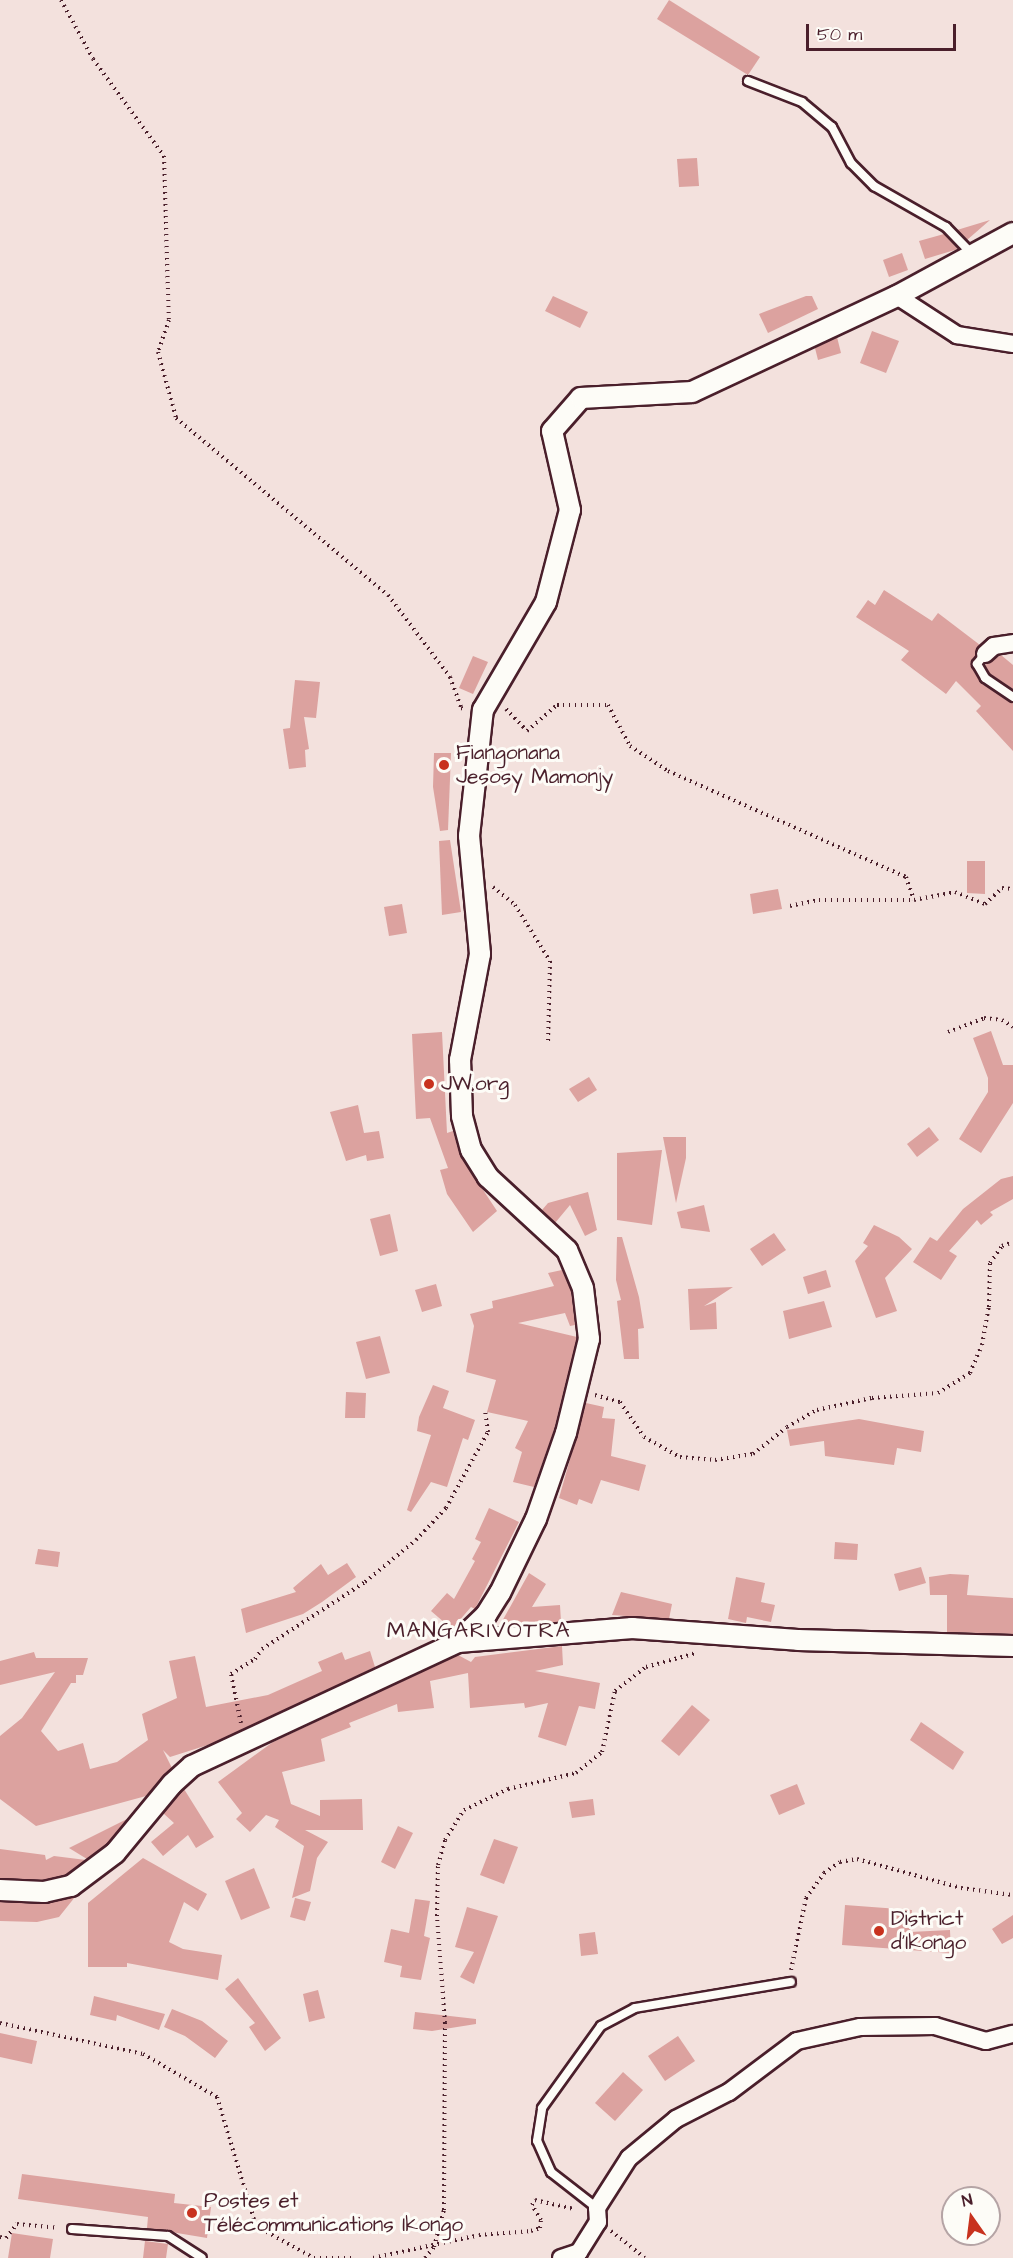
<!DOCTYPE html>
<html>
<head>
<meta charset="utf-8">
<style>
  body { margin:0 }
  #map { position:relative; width:1013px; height:2258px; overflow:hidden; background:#f3e1dd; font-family:"Architects Daughter",sans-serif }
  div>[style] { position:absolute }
  .building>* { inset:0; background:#dca29f }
  .path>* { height:4px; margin-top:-2px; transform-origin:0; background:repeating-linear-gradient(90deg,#4a1f2b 0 1.5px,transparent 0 6px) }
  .roads { filter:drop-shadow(2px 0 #4a1f2b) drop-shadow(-2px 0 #4a1f2b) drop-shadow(0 2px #4a1f2b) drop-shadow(0 -2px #4a1f2b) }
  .service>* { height:8px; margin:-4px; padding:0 4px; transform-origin:4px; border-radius:4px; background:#fdfcf7 }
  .minor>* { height:16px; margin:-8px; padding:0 8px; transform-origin:8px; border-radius:8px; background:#fdfcf7 }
  .tertiary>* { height:20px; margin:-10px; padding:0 10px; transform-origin:10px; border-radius:10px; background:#fdfcf7 }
  .dots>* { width:16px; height:16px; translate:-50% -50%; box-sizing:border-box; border:3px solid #fdfcf7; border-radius:50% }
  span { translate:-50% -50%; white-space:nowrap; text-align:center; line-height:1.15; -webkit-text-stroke:6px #fdfcf7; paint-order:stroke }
  .poi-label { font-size:21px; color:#4a1f2b }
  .left { translate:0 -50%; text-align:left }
  .neighbourhood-label { font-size:22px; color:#4a1f2b; letter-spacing:1.5px }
  .north { position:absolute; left:941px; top:2186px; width:60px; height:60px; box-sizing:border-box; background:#fdfcf7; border:2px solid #b5a4a5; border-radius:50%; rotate:346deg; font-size:16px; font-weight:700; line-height:24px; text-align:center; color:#4a1f2b }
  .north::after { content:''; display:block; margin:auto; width:21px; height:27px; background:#c8321e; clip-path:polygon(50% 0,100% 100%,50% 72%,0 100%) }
  .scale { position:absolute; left:806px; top:24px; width:150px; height:27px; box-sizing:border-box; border:3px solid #4a1f2b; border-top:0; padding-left:8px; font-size:18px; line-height:21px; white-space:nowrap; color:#4a1f2b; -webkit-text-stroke:4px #fdfcf7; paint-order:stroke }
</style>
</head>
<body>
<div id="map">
  <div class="building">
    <i style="clip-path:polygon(669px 0,760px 57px,748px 75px,657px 19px)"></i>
    <i style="clip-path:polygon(697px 158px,699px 186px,679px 187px,677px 159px)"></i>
    <i style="clip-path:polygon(990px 220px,967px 240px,957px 230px)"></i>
    <i style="clip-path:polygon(944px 234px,958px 249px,925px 259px,919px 241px)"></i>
    <i style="clip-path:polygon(902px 253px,908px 270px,889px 277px,883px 260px)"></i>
    <i style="clip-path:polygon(553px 296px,588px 312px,580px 328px,545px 311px)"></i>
    <i style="clip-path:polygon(806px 296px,812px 296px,818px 309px,768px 333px,759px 314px)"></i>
    <i style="clip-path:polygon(872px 331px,899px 341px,886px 373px,860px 363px)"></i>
    <i style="clip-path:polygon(837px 337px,841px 353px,818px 360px,815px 348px)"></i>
    <i style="clip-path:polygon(884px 590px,932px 621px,938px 613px,980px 645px,971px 667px,981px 683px,1013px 703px,1013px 751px,976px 711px,981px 706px,956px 681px,946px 694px,901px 660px,909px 651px,856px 617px,868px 600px,875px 605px)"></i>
    <i style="clip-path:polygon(1001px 655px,1013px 665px,1013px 689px,990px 674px,985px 665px)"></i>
    <i style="clip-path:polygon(473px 656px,488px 662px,473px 694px,459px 688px)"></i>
    <i style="clip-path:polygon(295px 680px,320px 682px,316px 718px,304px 717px,309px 749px,305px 750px,306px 767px,289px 769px,283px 729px,290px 728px)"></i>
    <i style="clip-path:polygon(434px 753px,451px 753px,448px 830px,440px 831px,433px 787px)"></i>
    <i style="clip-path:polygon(450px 840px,461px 912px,442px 915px,439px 841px)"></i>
    <i style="clip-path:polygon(967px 861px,985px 861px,985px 894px,967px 893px)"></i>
    <i style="clip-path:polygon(778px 889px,782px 909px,753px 914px,750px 894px)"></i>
    <i style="clip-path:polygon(402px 904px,407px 933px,389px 936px,384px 907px)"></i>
    <i style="clip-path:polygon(991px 1031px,1003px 1065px,1013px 1065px,1013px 1103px,981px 1153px,959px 1139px,988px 1092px,988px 1078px,973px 1038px)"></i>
    <i style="clip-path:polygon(442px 1032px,447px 1133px,453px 1131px,460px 1155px,497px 1211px,473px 1232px,447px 1194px,440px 1170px,448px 1168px,430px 1118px,416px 1119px,412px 1034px)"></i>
    <i style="clip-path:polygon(589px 1077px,597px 1090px,578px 1102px,569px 1089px)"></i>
    <i style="clip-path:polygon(358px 1105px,364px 1133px,379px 1131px,384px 1158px,367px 1161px,366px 1155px,346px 1161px,330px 1112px)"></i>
    <i style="clip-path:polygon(929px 1127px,939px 1140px,917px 1157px,907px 1144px)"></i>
    <i style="clip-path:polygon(663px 1137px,686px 1137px,686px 1158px,676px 1203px)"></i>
    <i style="clip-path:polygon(662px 1150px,652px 1225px,617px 1220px,617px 1153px)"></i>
    <i style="clip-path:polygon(1013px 1176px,1013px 1199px,990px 1212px,993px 1215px,981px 1225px,977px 1220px,949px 1251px,957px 1256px,941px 1280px,913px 1262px,930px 1237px,937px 1241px,963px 1209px,1001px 1179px)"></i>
    <i style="clip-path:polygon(588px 1192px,597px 1230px,585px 1236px,570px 1205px,555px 1223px,542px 1210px,548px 1203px)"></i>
    <i style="clip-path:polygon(704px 1205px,710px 1232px,681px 1228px,677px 1212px)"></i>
    <i style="clip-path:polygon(390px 1214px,398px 1251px,380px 1256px,370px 1219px)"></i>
    <i style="clip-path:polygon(874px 1225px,899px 1237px,912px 1249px,885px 1278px,897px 1311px,876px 1318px,855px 1261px,868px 1246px,863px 1243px)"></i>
    <i style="clip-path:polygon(774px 1233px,786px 1250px,762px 1266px,750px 1249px)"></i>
    <i style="clip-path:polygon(617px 1237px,622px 1237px,639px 1297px,644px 1328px,638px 1329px,639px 1359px,624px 1359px,617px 1301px,621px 1300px,616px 1280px)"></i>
    <i style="clip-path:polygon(562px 1270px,571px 1290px,575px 1325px,570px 1326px,565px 1313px,518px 1323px,577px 1337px,554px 1430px,534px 1487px,513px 1482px,522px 1452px,515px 1448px,528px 1421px,487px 1412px,496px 1380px,466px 1372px,474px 1326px,470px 1314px,493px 1308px,492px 1301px,554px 1286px,548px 1273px)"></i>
    <i style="clip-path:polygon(826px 1270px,831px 1287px,808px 1294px,803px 1277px)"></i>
    <i style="clip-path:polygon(436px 1284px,442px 1306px,422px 1312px,415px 1290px)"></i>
    <i style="clip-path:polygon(733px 1287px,704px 1306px,716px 1302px,717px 1329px,690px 1330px,688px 1289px)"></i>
    <i style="clip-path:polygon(824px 1301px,832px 1327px,789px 1339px,783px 1311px)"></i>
    <i style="clip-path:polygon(380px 1336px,390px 1373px,366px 1379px,356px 1342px)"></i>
    <i style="clip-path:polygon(433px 1385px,449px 1391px,443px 1408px,475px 1420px,468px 1440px,463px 1438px,447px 1487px,431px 1482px,411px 1512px,407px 1510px,431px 1435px,417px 1431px,419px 1417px)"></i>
    <i style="clip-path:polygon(346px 1392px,366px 1393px,365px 1418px,345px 1418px)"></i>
    <i style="clip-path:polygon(586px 1403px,604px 1407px,602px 1418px,615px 1419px,611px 1456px,646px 1465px,639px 1491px,601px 1480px,592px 1504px,579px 1499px,577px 1505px,559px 1498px)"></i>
    <i style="clip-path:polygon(859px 1419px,924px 1431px,921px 1452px,897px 1448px,894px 1465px,825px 1456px,824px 1441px,790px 1446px,787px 1430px)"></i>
    <i style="clip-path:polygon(489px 1508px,519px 1522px,475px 1609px,471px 1607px,452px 1629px,431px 1611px,447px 1593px,454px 1599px,475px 1561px,472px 1559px,481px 1542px,475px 1539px)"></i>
    <i style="clip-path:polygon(835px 1542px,858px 1544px,857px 1560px,834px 1559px)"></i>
    <i style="clip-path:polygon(38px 1549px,60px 1552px,58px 1567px,35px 1564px)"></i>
    <i style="clip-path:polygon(347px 1563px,356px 1577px,322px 1602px,303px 1614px,246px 1633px,241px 1609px,296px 1592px,293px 1588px,321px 1564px,328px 1575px)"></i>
    <i style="clip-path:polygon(921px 1567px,926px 1583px,899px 1591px,894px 1574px)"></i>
    <i style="clip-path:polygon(529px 1573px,546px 1584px,532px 1607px,560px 1605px,561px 1622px,500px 1625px)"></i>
    <i style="clip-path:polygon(950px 1574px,969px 1575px,967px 1595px,1013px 1598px,1013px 1634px,947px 1632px,947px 1595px,930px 1595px,929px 1577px)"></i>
    <i style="clip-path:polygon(736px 1577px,765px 1583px,761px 1602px,775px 1605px,771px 1622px,747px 1617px,746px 1623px,728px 1619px)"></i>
    <i style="clip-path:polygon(621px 1592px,672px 1604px,669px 1619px,612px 1615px)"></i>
    <i style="clip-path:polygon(562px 1646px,563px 1665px,535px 1671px,600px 1683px,595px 1709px,579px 1706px,566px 1746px,538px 1737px,548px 1703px,525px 1708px,524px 1703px,470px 1708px,468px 1673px,430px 1681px,434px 1708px,398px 1712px,397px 1704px,349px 1723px,351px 1727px,321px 1739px,325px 1761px,282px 1772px,291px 1804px,320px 1816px,320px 1800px,362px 1799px,363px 1830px,305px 1830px,328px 1842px,317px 1858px,310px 1891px,292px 1898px,304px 1846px,275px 1827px,279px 1820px,266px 1815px,250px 1832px,236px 1819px,242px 1813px,218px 1782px,273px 1742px,458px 1655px,471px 1662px,475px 1657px)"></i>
    <i style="clip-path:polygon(370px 1651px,375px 1667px,367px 1671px,214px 1743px,170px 1757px,163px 1750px,172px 1768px,146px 1796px,36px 1826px,0 1799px,0 1736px,22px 1718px,55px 1672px,0 1685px,0 1661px,34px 1652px,36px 1658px,88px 1658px,83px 1675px,76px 1675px,76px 1683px,71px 1683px,41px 1731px,58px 1751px,83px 1743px,90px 1769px,117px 1762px,148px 1740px,142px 1714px,177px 1698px,169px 1661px,195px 1656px,206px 1707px,268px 1695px,322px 1671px,318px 1662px,342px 1652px,345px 1660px)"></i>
    <i style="clip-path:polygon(692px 1705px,710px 1720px,679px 1756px,661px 1741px)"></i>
    <i style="clip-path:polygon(921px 1722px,964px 1752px,953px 1770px,910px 1740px)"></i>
    <i style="clip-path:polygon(797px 1784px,805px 1804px,779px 1815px,770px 1795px)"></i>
    <i style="clip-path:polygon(184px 1789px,214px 1837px,196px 1848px,188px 1835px,163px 1856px,151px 1842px,174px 1823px,163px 1813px)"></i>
    <i style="clip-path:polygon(593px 1799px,595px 1815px,572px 1818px,569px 1802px)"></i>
    <i style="clip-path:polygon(127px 1819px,107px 1844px,87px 1859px,69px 1848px)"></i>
    <i style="clip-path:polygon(398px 1826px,413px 1833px,395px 1869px,381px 1862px)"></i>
    <i style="clip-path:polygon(494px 1839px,518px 1847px,504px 1884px,480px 1875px)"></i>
    <i style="clip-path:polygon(0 1849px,45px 1855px,46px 1860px,54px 1856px,86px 1860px,66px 1875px,43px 1880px,0 1878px)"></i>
    <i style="clip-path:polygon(143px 1858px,207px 1894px,198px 1911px,184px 1902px,169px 1942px,183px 1949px,222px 1955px,218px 1980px,127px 1963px,127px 1967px,88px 1967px,88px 1903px)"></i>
    <i style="clip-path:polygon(254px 1868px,270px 1908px,241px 1920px,225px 1881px)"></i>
    <i style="clip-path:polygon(75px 1897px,59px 1917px,37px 1922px,0 1921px,0 1902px,44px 1904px)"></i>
    <i style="clip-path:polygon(295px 1898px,311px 1902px,305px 1921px,290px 1917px)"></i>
    <i style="clip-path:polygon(415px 1899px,430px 1901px,424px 1936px,430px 1938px,421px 1980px,400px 1977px,402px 1966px,384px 1962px,391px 1929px,409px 1933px)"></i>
    <i style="clip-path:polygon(845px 1905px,912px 1910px,910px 1932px,950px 1930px,951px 1953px,842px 1945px)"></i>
    <i style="clip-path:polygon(467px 1907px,498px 1916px,474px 1984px,460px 1977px,474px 1952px,455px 1947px)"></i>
    <i style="clip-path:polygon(1013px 1915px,1013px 1938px,1002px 1944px,992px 1929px)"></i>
    <i style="clip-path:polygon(595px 1932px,598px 1954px,581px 1956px,579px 1934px)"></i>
    <i style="clip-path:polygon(238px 1978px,281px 2038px,265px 2051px,249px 2027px,255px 2023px,225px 1989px)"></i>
    <i style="clip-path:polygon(318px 1990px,325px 2018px,309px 2022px,303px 1994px)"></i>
    <i style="clip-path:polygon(94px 1996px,165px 2014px,159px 2030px,117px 2015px,116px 2021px,90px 2015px)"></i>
    <i style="clip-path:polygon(172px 2009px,202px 2021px,228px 2041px,215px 2058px,185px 2036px,164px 2027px)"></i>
    <i style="clip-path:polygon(415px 2012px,476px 2019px,476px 2024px,432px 2031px,413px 2029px)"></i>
    <i style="clip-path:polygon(0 2033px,37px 2041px,32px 2064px,0 2057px)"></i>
    <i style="clip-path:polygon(678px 2036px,695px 2061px,665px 2081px,648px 2056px)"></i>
    <i style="clip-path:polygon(623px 2072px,643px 2090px,615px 2121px,595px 2103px)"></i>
    <i style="clip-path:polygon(22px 2174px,175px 2194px,174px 2203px,211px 2207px,207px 2238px,147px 2228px,148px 2217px,18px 2199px)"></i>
    <i style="clip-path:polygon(12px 2233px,53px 2239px,50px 2258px,8px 2258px)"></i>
    <i style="clip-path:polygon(145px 2241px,168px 2244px,166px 2258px,143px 2258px)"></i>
  </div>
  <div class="path">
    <i style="left:61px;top:0;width:67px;rotate:61.5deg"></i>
    <i style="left:93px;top:59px;width:120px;rotate:53.8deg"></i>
    <i style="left:164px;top:156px;width:164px;rotate:88.3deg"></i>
    <i style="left:169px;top:320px;width:34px;rotate:109deg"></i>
    <i style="left:158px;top:352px;width:68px;rotate:74.7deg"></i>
    <i style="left:176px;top:418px;width:276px;rotate:39.9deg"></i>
    <i style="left:388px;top:595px;width:103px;rotate:52.9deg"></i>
    <i style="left:450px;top:677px;width:33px;rotate:70deg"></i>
    <i style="left:461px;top:708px;width:4px;rotate:14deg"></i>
    <i style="left:506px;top:709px;width:30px;rotate:46deg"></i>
    <i style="left:527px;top:731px;width:40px;rotate:-41deg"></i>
    <i style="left:557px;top:705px;width:51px"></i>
    <i style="left:608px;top:705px;width:47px;rotate:61.8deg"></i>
    <i style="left:630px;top:746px;width:45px;rotate:33.3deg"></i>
    <i style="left:668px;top:771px;width:261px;rotate:24deg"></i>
    <i style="left:906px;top:877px;width:24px;rotate:71deg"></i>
    <i style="left:914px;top:900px;width:42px;rotate:-11deg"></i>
    <i style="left:955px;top:892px;width:32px;rotate:22deg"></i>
    <i style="left:985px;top:904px;width:23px;rotate:-43deg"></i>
    <i style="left:1002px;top:888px;width:11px;rotate:5deg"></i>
    <i style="left:493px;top:887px;width:28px;rotate:39deg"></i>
    <i style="left:515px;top:905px;width:66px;rotate:58deg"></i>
    <i style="left:550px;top:961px;width:82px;rotate:91.4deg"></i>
    <i style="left:790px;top:906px;width:30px;rotate:-12deg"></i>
    <i style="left:819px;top:900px;width:95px"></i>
    <i style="left:948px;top:1032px;width:39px;rotate:-21deg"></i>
    <i style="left:984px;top:1018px;width:18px;rotate:6deg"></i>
    <i style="left:1002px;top:1020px;width:13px;rotate:32deg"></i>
    <i style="left:595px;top:1395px;width:26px;rotate:16deg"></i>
    <i style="left:620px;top:1402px;width:42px;rotate:55.6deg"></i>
    <i style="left:644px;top:1437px;width:41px;rotate:29.1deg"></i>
    <i style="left:680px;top:1457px;width:35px;rotate:5deg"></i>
    <i style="left:715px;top:1460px;width:38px;rotate:-9deg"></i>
    <i style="left:753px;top:1454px;width:43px;rotate:-38.5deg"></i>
    <i style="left:787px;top:1427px;width:34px;rotate:-30deg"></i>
    <i style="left:817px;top:1410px;width:56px;rotate:-12.3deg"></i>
    <i style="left:872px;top:1398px;width:66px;rotate:-4.3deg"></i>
    <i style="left:938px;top:1393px;width:38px;rotate:-32deg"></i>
    <i style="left:970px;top:1373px;width:30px;rotate:-67deg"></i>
    <i style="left:982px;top:1345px;width:39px;rotate:-80deg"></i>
    <i style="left:989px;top:1307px;width:44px;rotate:-88.7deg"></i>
    <i style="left:990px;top:1263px;width:21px;rotate:-55deg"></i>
    <i style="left:1002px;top:1246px;width:12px;rotate:-20deg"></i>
    <i style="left:241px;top:1723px;width:50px;rotate:-101.5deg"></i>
    <i style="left:231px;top:1674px;width:28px;rotate:-32deg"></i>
    <i style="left:255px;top:1659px;width:12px;rotate:-55deg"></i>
    <i style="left:262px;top:1649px;width:123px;rotate:-33deg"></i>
    <i style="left:365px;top:1582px;width:66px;rotate:-39.5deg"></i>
    <i style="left:416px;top:1540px;width:44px;rotate:-46.8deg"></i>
    <i style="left:446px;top:1508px;width:87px;rotate:-61.1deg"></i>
    <i style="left:488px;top:1432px;width:21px;rotate:-98deg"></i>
    <i style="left:791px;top:1970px;width:74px;rotate:-78.2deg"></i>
    <i style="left:806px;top:1898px;width:31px;rotate:-54deg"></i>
    <i style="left:824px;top:1873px;width:19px;rotate:-35deg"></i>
    <i style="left:840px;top:1862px;width:17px;rotate:-10deg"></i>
    <i style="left:857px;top:1859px;width:108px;rotate:15.6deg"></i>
    <i style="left:961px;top:1888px;width:52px;rotate:7.7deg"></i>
    <i style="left:0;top:2023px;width:146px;rotate:12.2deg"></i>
    <i style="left:143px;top:2054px;width:86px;rotate:30.2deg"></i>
    <i style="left:217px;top:2097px;width:135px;rotate:73.2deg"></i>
    <i style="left:256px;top:2226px;width:66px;rotate:28.9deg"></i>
    <i style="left:314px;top:2258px;width:37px"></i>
    <i style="left:611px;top:2231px;width:43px;rotate:38.5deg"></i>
    <i style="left:0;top:2237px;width:6px;rotate:9deg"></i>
    <i style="left:6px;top:2238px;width:18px;rotate:-52deg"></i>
    <i style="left:17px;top:2224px;width:42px;rotate:5.4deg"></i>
    <i style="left:373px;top:2258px;width:108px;rotate:-12.2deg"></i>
    <i style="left:479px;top:2235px;width:52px;rotate:-4.4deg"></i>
    <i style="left:531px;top:2231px;width:9px;rotate:-18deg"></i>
    <i style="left:540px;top:2228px;width:8px;rotate:-83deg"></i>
    <i style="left:541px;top:2220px;width:17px;rotate:-121deg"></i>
    <i style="left:532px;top:2205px;width:6px;rotate:-59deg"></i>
    <i style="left:535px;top:2200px;width:40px;rotate:13deg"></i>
    <i style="left:425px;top:2258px;width:14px;rotate:-51deg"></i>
    <i style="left:434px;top:2247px;width:38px;rotate:-75deg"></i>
    <i style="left:444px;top:2210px;width:187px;rotate:-89.7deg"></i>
    <i style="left:445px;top:2023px;width:107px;rotate:-94.3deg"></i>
    <i style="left:437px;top:1916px;width:51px;rotate:-88.9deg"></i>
    <i style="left:438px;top:1865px;width:26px;rotate:-74deg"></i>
    <i style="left:445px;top:1840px;width:36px;rotate:-58deg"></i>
    <i style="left:464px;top:1810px;width:49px;rotate:-25.5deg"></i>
    <i style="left:508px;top:1789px;width:70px;rotate:-13.2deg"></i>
    <i style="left:576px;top:1773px;width:33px;rotate:-39deg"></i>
    <i style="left:602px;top:1752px;width:62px;rotate:-78deg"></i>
    <i style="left:615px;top:1691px;width:39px;rotate:-38deg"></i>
    <i style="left:646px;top:1667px;width:52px;rotate:-15.6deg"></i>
  </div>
  <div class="roads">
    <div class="service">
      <i style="left:748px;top:81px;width:58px;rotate:21.3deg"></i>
      <i style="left:802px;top:102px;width:39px;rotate:40deg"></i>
      <i style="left:832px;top:127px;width:41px;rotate:62.2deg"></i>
      <i style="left:851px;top:163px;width:33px;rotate:45deg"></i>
      <i style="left:874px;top:186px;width:83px;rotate:29.7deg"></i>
      <i style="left:946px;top:227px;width:37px;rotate:46deg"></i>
      <i style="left:985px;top:654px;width:13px;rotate:129deg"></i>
      <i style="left:977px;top:664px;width:16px;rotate:60deg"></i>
      <i style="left:985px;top:678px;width:34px;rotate:34deg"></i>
      <i style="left:597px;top:2208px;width:58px;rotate:-142deg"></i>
      <i style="left:551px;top:2172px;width:34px;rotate:-114deg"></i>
      <i style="left:537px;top:2141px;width:33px;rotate:-81deg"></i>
      <i style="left:542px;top:2108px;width:101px;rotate:-54.3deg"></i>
      <i style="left:601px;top:2026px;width:38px;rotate:-28deg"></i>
      <i style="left:635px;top:2008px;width:158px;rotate:-9.5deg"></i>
      <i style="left:72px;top:2229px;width:96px;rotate:4.2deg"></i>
      <i style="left:168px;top:2236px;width:40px;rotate:32.9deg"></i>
    </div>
    <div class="minor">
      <i style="left:897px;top:296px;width:72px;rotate:33deg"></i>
      <i style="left:957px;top:335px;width:57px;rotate:9.1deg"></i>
      <i style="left:985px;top:654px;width:12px;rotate:-42deg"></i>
      <i style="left:994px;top:646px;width:19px;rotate:-9deg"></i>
      <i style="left:561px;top:2258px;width:19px;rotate:-18deg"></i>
      <i style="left:579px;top:2252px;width:36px;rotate:-58deg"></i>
      <i style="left:598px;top:2222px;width:14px;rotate:-94deg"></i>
      <i style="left:597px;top:2208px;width:59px;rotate:-57.4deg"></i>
      <i style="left:629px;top:2158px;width:61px;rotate:-39.7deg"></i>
      <i style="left:676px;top:2119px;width:59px;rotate:-27deg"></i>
      <i style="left:729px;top:2092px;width:85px;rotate:-36.9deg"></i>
      <i style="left:797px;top:2041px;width:65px;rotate:-12.5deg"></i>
      <i style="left:860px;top:2027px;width:75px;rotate:-0.8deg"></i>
      <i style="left:935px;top:2026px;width:53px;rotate:16.4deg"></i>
      <i style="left:986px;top:2041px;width:28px;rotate:-15deg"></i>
    </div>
    <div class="tertiary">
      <i style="left:458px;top:1642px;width:175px;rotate:-4.6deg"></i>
      <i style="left:632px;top:1628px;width:166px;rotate:4.1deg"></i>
      <i style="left:798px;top:1640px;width:215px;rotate:1.6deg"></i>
      <i style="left:0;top:1890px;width:44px;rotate:2.6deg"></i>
      <i style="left:44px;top:1892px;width:28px;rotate:-13deg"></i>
      <i style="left:71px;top:1886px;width:55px;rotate:-36.9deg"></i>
      <i style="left:115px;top:1853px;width:89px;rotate:-50.4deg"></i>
      <i style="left:172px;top:1784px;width:27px;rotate:-42deg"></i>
      <i style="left:192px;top:1766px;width:293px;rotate:-25deg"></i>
      <i style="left:458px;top:1642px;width:39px;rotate:-44deg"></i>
      <i style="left:486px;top:1615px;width:26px;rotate:-58deg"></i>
      <i style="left:500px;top:1593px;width:82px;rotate:-64.1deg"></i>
      <i style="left:536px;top:1519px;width:91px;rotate:-70.8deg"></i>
      <i style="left:566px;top:1433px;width:97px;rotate:-76.3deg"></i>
      <i style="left:589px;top:1339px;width:51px;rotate:-96.7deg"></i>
      <i style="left:583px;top:1288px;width:41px;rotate:-112.8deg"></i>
      <i style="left:567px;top:1250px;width:108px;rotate:-137.3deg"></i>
      <i style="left:488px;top:1177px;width:32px;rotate:-122deg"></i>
      <i style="left:471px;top:1150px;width:35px;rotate:-105deg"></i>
      <i style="left:462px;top:1116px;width:56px;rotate:-92deg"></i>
      <i style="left:460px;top:1060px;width:108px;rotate:-79.3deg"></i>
      <i style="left:480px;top:954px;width:119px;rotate:-95.3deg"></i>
      <i style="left:469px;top:836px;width:127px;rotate:-83.7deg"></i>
      <i style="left:483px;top:710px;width:125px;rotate:-59.7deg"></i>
      <i style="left:546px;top:602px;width:95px;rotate:-75.4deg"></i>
      <i style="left:570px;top:510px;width:81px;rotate:-102.8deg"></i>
      <i style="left:552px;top:431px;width:44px;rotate:-48.7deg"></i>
      <i style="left:581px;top:398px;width:111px;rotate:-3.1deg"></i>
      <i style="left:692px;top:392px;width:226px;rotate:-25.1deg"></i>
      <i style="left:897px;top:296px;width:132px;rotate:-28.5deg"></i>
    </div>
  </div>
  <div class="dots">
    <i style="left:444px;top:765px;background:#c8321e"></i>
    <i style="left:429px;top:1084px;background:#c8321e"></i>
    <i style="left:879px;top:1931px;background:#c8321e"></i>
    <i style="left:192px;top:2213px;background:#c8321e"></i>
  </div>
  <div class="poi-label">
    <span class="left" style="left:456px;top:765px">Fiangonana<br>Jesosy Mamonjy</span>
    <span class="left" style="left:441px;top:1084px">JW.org</span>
    <span class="left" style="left:891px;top:1931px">District<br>d'Ikongo</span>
    <span class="left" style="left:204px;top:2213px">Postes et<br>Télécommunications Ikongo</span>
  </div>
  <div class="neighbourhood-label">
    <span style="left:479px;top:1631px">MANGARIVOTRA</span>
  </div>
  <div class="north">N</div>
  <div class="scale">50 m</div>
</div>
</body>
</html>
